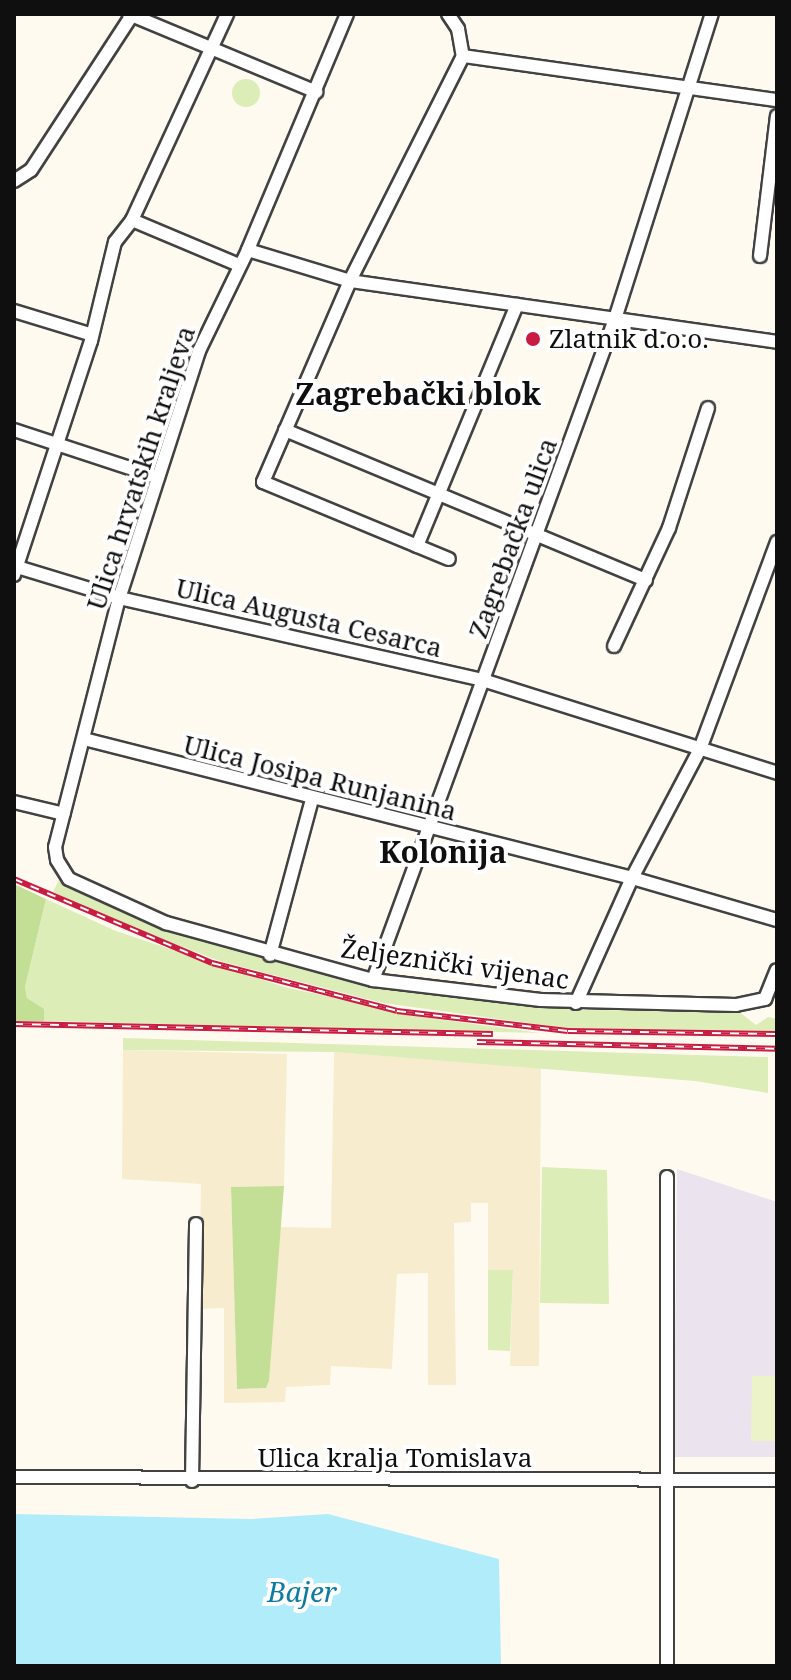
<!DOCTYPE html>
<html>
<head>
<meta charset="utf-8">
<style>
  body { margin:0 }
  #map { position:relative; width:791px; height:1680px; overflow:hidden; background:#fffaf0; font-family:"Noto Serif",serif }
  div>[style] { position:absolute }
  .industrial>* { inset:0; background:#ebe3ee }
  .farmland>* { inset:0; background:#f7edce }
  .green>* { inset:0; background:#dcedb7 }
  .round { border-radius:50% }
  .forest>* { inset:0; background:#c3df95 }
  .pitch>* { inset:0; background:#ecf3c9 }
  .water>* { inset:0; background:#b1ecfa }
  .roads { filter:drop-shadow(2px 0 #424242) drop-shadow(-2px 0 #424242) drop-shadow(0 2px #424242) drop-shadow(0 -2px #424242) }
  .street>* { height:12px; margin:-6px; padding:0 6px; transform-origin:6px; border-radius:6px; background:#fff }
  .rail>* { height:6px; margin-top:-3px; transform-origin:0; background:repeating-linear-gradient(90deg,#fff 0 9px,#c91c43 0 18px); box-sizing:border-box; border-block:2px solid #c91c43 }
  .dots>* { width:22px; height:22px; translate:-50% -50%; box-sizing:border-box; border:4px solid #fff; border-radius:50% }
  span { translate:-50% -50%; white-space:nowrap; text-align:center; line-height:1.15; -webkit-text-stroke:8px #fff; paint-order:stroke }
  .poi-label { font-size:26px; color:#0f0f0f }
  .left { translate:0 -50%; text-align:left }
  .street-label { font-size:26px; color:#0f0f0f }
  .water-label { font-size:28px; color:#0e7ca2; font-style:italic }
  .quarter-label { font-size:30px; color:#0f0f0f; font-weight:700 }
  .frame { position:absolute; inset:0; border:16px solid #0f0f0f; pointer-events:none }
</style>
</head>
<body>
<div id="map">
  <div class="industrial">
    <i style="clip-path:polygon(677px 1169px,777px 1202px,777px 1457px,674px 1457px)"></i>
  </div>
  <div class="farmland">
    <i style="clip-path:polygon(123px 1050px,287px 1054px,284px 1186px,231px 1187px,237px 1389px,266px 1388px,269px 1381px,277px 1227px,331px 1228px,334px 1052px,541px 1068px,539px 1366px,510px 1366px,513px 1270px,488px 1270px,488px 1203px,471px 1203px,471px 1222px,454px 1223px,456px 1385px,428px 1385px,428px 1273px,397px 1274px,392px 1369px,331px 1366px,330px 1385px,286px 1387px,285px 1402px,224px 1403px,224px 1308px,199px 1309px,201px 1184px,122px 1179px)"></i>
  </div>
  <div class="green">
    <i class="round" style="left:232px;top:79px;width:28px;height:28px"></i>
    <i style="clip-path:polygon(61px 876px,162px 927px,313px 972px,574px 1010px,738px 1011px,756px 1025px,768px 1017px,777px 1019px,777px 1031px,565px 1028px,383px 1003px,223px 962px,136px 930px,53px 892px)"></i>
    <i style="clip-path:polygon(46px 899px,116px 931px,284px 987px,423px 1017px,540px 1033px,44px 1021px,43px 1009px,27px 998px,25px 987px)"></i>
    <i style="clip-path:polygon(123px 1038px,768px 1057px,768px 1093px,695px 1081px,334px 1052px,123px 1050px)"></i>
    <i style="clip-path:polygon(542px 1167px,607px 1170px,609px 1304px,540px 1303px)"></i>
    <i style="clip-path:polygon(488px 1270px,513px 1270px,510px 1351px,488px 1350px)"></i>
  </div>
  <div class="forest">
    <i style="clip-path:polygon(14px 884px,46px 899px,25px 987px,27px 998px,44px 1009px,44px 1021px,14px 1021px)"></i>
    <i style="clip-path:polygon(284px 1186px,269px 1381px,266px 1388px,237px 1389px,231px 1187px)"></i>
  </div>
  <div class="pitch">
    <i style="clip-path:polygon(752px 1376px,777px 1376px,777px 1441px,751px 1441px)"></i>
  </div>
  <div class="water">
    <i style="clip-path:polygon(14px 1514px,251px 1519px,328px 1514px,499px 1559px,501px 1666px,14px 1666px)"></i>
  </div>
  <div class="roads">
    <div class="street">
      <i style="left:129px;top:14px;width:203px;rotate:22.6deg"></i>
      <i style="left:347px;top:14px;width:256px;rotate:112.8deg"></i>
      <i style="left:248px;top:250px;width:112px;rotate:115.9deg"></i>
      <i style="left:199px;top:351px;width:260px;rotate:107.9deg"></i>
      <i style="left:119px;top:598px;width:257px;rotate:104.4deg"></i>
      <i style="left:55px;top:847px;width:13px;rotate:81deg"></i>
      <i style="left:57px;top:860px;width:22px;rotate:58deg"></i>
      <i style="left:69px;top:879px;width:107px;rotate:24.4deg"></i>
      <i style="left:166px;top:923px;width:215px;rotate:15.4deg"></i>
      <i style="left:373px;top:980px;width:169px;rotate:6.8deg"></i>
      <i style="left:541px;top:1000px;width:195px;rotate:1.5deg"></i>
      <i style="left:736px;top:1005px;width:30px;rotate:-12deg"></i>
      <i style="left:765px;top:999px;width:31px;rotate:-68deg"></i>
      <i style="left:448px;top:14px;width:18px;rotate:56deg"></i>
      <i style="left:458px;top:29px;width:27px;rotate:80deg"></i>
      <i style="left:463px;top:56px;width:252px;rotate:116.7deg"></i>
      <i style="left:350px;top:281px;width:219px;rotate:113.4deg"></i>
      <i style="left:263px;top:482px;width:201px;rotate:22.5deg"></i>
      <i style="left:463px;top:56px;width:317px;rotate:8deg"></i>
      <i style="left:14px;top:181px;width:20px;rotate:-33deg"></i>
      <i style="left:31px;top:170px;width:185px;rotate:-56.9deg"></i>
      <i style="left:132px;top:220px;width:116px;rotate:22.8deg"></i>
      <i style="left:248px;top:250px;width:107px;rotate:16.9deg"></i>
      <i style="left:350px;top:281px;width:431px;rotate:8.1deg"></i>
      <i style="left:760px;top:256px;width:141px;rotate:-83.1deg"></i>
      <i style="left:14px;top:311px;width:78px;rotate:17deg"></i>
      <i style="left:14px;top:430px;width:151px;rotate:18.2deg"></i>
      <i style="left:285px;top:430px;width:391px;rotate:22.6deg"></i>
      <i style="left:417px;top:546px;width:261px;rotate:-67.5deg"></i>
      <i style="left:14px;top:566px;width:110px;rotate:16.9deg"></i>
      <i style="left:119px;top:598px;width:376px;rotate:12.7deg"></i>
      <i style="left:486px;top:681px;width:305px;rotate:17.5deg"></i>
      <i style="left:14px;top:575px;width:246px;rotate:-71.8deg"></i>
      <i style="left:91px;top:341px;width:102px;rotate:-76.4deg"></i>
      <i style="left:115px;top:242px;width:28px;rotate:-52deg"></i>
      <i style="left:132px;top:220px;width:227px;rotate:-65.2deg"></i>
      <i style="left:614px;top:646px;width:130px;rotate:-65deg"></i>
      <i style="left:669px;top:528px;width:126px;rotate:-72deg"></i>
      <i style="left:84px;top:739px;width:565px;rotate:14.23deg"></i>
      <i style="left:632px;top:878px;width:151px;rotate:16.2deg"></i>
      <i style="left:14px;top:802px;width:51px;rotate:13.5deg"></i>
      <i style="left:270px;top:955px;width:162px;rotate:-74.9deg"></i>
      <i style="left:373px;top:980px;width:704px;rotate:-69.89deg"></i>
      <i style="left:615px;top:319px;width:320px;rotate:-72.4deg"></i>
      <i style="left:576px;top:1003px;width:137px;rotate:-65.9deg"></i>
      <i style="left:632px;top:878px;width:146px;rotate:-62.2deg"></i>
      <i style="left:700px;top:749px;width:221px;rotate:-69.6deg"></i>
      <i style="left:14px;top:1477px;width:763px;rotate:0.23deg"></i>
      <i style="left:192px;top:1481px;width:257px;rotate:-89.1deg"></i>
      <i style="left:667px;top:1666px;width:489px;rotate:-90deg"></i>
    </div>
  </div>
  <div class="rail">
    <i style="left:14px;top:879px;width:215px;rotate:23deg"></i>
    <i style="left:212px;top:963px;width:191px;rotate:14.5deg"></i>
    <i style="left:397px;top:1011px;width:172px;rotate:6.7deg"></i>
    <i style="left:568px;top:1031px;width:209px;rotate:0.8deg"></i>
    <i style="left:14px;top:1024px;width:479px;rotate:1.2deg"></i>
    <i style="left:477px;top:1042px;width:300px;rotate:1.3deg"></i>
  </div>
  <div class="dots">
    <i style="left:533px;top:339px;background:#c91c43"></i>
  </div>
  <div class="poi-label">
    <span class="left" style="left:549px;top:339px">Zlatnik d.o.o.</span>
  </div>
  <div class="street-label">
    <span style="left:141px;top:468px;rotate:-72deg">Ulica hrvatskih kraljeva</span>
    <span style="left:513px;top:538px;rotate:-70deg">Zagrebačka ulica</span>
    <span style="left:309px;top:618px;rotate:13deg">Ulica Augusta Cesarca</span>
    <span style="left:320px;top:778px;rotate:14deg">Ulica Josipa Runjanina</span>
    <span style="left:455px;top:964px;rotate:8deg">Željeznički vijenac</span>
    <span style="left:395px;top:1458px">Ulica kralja Tomislava</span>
  </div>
  <div class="water-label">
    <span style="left:302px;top:1591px">Bajer</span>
  </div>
  <div class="quarter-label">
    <span style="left:418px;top:394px">Zagrebački blok</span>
    <span style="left:443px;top:852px">Kolonija</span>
  </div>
  <div class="frame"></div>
</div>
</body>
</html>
